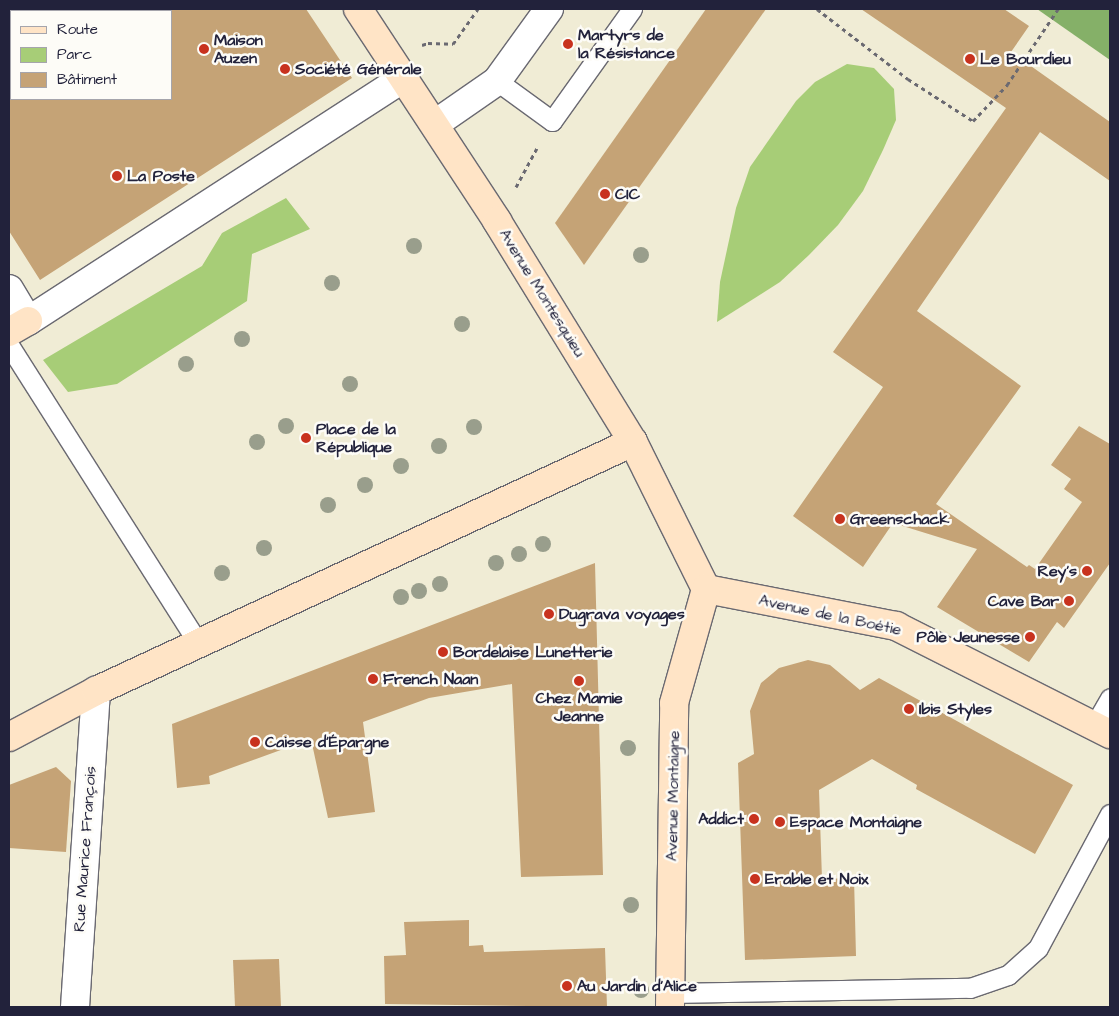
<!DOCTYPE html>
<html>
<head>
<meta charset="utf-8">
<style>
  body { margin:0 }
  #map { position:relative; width:1119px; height:1016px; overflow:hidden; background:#f0ecd5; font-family:"Architects Daughter",sans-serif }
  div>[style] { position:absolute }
  .green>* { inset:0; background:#a7cd77 }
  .forest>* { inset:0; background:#85b068 }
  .building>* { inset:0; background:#c5a376 }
  .path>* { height:3px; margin-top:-1.5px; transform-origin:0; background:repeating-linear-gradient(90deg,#6a6971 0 4px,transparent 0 8px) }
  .roads { filter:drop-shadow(1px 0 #6a6971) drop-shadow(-1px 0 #6a6971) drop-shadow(0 1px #6a6971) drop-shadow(0 -1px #6a6971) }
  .lane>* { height:19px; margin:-9.5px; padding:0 9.5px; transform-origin:9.5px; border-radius:9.5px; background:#fff }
  .street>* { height:28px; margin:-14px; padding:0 14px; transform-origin:14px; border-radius:14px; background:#fff }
  .secondary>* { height:28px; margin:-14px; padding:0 14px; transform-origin:14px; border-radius:14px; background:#ffe4c6 }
  .trees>* { width:16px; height:16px; margin:-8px; border-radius:50%; background:#999e8c }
  .dots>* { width:14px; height:14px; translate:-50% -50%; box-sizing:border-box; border:2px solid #fdfcf7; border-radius:50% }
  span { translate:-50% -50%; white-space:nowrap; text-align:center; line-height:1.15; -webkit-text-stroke:5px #fdfcf7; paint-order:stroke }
  .poi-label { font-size:16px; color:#22223b; font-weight:700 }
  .left { translate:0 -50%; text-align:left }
  .right { translate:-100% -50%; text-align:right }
  .street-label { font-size:16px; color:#22223b }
  .frame { position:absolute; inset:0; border:10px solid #22223b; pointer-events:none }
  .legend { position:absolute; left:10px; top:10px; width:162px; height:90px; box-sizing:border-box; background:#fdfcf7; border:1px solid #a5a5ac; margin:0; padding:6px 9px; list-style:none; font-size:15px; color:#22223b }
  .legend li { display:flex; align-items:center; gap:10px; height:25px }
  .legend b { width:25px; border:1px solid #a5a5ac }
</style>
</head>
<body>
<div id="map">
  <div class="green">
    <i style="clip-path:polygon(847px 64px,874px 68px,894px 89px,896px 120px,883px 150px,863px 191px,838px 225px,809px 255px,780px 282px,717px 322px,720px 282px,736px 208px,750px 167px,796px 101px,815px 82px)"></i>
    <i style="clip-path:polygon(286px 198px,310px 229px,252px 254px,247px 301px,117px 384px,68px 392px,43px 360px,202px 266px,222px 233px)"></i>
  </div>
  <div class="forest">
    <i style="clip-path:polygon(1037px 9px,1110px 9px,1110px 60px)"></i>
  </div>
  <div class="building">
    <i style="clip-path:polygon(171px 9px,306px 9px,352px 78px,40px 280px,9px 231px,9px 99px,171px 99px)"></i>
    <i style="clip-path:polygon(706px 9px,766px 9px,584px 265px,555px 223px)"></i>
    <i style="clip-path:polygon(861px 9px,1004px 9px,1029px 26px,1011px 52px,1110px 122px,1110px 181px,1040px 132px,917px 311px,1021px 386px,936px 504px,1027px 567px,1029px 565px,1035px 569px,1082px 502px,1064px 489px,1071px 479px,1051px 465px,1079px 426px,1110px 444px,1110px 563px,1064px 628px,1057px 622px,1029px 662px,937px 607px,977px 549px,893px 523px,863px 567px,793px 516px,883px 387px,833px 352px,1006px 108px)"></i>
    <i style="clip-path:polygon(595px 563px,603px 875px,521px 877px,512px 684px,429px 698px,363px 722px,375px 812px,328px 818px,311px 739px,209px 776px,210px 784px,177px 788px,172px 724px)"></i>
    <i style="clip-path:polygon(808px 660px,830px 665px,860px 690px,879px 678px,1073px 785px,1035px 854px,916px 789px,917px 785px,872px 759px,819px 790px,822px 879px,854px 878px,856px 956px,745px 960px,738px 763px,754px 754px,750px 711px,761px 683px,779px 668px)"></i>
    <i style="clip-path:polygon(56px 767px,71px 781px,66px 852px,9px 848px,9px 785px)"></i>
    <i style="clip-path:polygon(469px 920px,469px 946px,483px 945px,484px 952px,605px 948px,607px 1007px,385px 1004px,384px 956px,406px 955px,404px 922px)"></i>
    <i style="clip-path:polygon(279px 959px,281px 1007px,235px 1007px,233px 960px)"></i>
  </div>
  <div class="path">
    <i style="left:817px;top:9px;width:115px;rotate:37.6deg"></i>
    <i style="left:908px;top:79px;width:77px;rotate:32.9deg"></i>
    <i style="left:973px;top:121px;width:50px;rotate:-46.6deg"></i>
    <i style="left:1007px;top:85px;width:92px;rotate:-56.1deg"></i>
    <i style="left:422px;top:45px;width:6px;rotate:-18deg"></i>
    <i style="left:428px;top:43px;width:25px;rotate:2deg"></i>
    <i style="left:453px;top:44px;width:43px;rotate:-54.5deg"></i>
    <i style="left:516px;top:187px;width:44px;rotate:-61.7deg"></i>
  </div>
  <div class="roads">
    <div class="lane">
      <i style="left:497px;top:81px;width:68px;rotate:36deg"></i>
      <i style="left:552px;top:121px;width:138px;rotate:-54.5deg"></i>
      <i style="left:9px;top:345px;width:353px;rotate:57.6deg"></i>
      <i style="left:1094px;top:726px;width:32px;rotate:-60deg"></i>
      <i style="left:670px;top:993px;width:300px;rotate:-1deg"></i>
      <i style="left:970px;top:988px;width:40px;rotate:-18.9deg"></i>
      <i style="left:1008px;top:975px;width:40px;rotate:-42deg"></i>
      <i style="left:1038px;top:948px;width:152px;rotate:-61.8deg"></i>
    </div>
    <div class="street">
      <i style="left:435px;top:124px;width:75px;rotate:-34.7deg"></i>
      <i style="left:497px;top:81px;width:89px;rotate:-54.2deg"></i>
      <i style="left:9px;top:289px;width:37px;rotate:59deg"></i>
      <i style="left:28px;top:321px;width:445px;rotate:-32.9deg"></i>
      <i style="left:75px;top:1007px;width:317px;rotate:-86.2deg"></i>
    </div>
    <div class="secondary">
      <i style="left:358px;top:9px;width:254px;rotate:56.7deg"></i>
      <i style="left:497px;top:221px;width:259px;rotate:58.4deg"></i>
      <i style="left:633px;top:442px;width:164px;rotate:63.6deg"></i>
      <i style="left:9px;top:332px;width:22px;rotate:-30deg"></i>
      <i style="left:706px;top:589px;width:194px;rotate:11deg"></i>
      <i style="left:896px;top:626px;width:240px;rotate:26.8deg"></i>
      <i style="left:9px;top:737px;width:98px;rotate:-27.9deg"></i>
      <i style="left:96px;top:691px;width:592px;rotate:-24.88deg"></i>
      <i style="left:670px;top:1007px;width:304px;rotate:-89.2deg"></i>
      <i style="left:674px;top:703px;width:118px;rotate:-74.3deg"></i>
    </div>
  </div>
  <div class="trees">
    <i style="left:414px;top:246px"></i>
    <i style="left:641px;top:255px"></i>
    <i style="left:332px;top:283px"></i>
    <i style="left:462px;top:324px"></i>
    <i style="left:242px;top:339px"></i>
    <i style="left:186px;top:364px"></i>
    <i style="left:350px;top:384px"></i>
    <i style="left:286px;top:426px"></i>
    <i style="left:474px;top:427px"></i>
    <i style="left:257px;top:442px"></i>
    <i style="left:439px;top:446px"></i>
    <i style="left:401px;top:466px"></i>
    <i style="left:365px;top:485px"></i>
    <i style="left:328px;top:505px"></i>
    <i style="left:543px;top:544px"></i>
    <i style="left:264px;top:548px"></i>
    <i style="left:519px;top:554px"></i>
    <i style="left:496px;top:563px"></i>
    <i style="left:222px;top:573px"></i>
    <i style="left:440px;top:584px"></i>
    <i style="left:419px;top:591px"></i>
    <i style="left:401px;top:597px"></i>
    <i style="left:628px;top:748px"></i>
    <i style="left:631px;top:905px"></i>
    <i style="left:641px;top:990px"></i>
  </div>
  <div class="dots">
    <i style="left:568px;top:44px;background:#c8321e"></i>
    <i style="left:204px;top:49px;background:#c8321e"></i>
    <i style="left:970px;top:59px;background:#c8321e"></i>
    <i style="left:285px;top:69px;background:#c8321e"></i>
    <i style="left:117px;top:176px;background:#c8321e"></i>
    <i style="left:605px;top:194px;background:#c8321e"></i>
    <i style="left:306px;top:438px;background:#c8321e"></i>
    <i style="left:840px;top:519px;background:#c8321e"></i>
    <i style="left:1087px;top:571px;background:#c8321e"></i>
    <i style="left:1069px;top:601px;background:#c8321e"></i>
    <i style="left:549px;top:614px;background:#c8321e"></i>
    <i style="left:1030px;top:637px;background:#c8321e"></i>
    <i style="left:443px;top:652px;background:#c8321e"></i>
    <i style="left:373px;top:679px;background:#c8321e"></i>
    <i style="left:579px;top:681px;background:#c8321e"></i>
    <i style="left:909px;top:709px;background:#c8321e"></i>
    <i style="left:255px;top:742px;background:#c8321e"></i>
    <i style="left:754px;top:819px;background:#c8321e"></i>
    <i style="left:780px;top:822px;background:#c8321e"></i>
    <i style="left:755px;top:879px;background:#c8321e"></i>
    <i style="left:567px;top:986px;background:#c8321e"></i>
  </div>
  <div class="poi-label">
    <span class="left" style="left:578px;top:44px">Martyrs de<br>la Résistance</span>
    <span class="left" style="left:214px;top:49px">Maison<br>Auzen</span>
    <span class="left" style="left:980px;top:59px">Le Bourdieu</span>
    <span class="left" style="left:295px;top:69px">Société Générale</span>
    <span class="left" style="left:127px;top:176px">La Poste</span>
    <span class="left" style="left:615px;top:194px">CIC</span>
    <span class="left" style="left:316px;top:438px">Place de la<br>République</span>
    <span class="left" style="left:850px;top:519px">Greenschack</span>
    <span class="right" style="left:1077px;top:571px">Rey's</span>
    <span class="right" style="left:1059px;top:601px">Cave Bar</span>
    <span class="left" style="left:559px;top:614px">Dugrava voyages</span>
    <span class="right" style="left:1020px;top:637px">Pôle Jeunesse</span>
    <span class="left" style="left:453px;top:652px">Bordelaise Lunetterie</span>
    <span class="left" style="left:383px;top:679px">French Naan</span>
    <span style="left:579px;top:707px">Chez Mamie<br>Jeanne</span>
    <span class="left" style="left:919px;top:709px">Ibis Styles</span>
    <span class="left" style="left:265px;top:742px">Caisse d'Épargne</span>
    <span class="right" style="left:744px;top:819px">Addict</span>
    <span class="left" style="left:790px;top:822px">Espace Montaigne</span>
    <span class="left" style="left:765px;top:879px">Erable et Noix</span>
    <span class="left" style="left:577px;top:986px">Au Jardin d'Alice</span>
  </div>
  <div class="street-label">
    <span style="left:542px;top:293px;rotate:58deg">Avenue Montesquieu</span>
    <span style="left:830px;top:615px;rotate:12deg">Avenue de la Boétie</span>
    <span style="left:673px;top:796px;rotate:-89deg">Avenue Montaigne</span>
    <span style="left:85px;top:849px;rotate:-86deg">Rue Maurice François</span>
  </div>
  <div class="frame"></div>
  <ul class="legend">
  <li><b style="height:6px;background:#ffe4c6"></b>Route</li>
  <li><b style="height:14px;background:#a7cd77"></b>Parc</li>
  <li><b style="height:14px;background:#c5a376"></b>Bâtiment</li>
  </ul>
</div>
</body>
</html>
